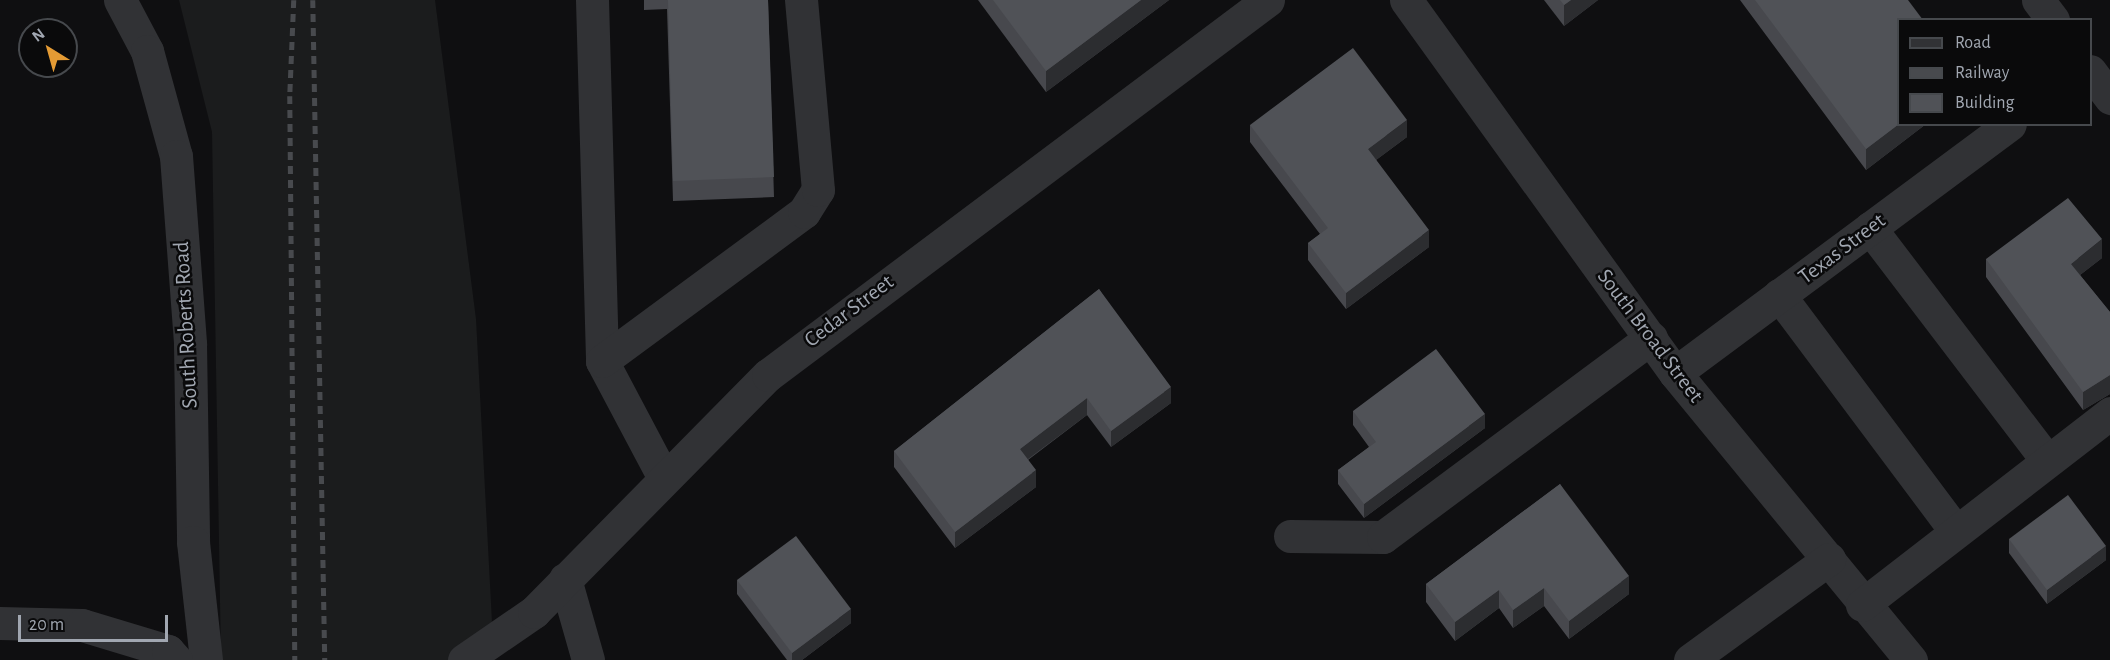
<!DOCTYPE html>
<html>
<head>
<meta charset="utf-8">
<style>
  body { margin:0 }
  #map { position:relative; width:2110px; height:660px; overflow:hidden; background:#0f0f11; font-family:"Alegreya Sans",sans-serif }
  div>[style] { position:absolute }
  .built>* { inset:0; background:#1b1c1d }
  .minor>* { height:33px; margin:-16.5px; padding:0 16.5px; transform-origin:16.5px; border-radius:16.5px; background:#313235 }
  .rail>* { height:4.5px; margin-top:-2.25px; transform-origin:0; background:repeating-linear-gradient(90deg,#484a4e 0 8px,transparent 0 14px) }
  .wall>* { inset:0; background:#47484d }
  .shaded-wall>* { inset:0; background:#2c2d30 }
  .building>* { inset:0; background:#505257 }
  span { translate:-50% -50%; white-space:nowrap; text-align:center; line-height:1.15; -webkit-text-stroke:5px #0a0a0b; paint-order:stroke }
  .street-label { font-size:22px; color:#a1a7b1 }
  .legend { position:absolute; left:1897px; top:18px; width:195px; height:108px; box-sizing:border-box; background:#0a0a0b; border:2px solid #46494d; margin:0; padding:8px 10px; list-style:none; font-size:18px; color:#a1a7b1 }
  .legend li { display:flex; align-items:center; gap:12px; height:30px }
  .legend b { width:30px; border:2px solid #46494d }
  .north { position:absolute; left:18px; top:18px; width:60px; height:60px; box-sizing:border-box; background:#0a0a0b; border:2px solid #46494d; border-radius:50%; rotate:323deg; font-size:16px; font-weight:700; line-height:24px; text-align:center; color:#a1a7b1 }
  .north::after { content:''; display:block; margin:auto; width:21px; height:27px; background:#e49b34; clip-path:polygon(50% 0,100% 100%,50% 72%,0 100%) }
  .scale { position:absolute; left:18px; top:615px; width:150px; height:27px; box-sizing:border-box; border:3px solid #a1a7b1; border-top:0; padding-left:8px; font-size:18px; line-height:21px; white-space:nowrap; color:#a1a7b1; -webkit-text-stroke:4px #0a0a0b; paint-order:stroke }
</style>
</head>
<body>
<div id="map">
  <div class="built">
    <i style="clip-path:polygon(179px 0,435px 0,476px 319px,494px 660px,221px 660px,212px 132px)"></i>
  </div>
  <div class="minor">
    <i style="left:120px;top:0;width:58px;rotate:62.1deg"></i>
    <i style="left:147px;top:51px;width:109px;rotate:74.6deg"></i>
    <i style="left:176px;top:156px;width:189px;rotate:85.7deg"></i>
    <i style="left:190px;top:344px;width:198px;rotate:89.1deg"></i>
    <i style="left:193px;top:542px;width:119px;rotate:83.7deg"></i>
    <i style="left:592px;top:0;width:361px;rotate:88.4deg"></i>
    <i style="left:602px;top:361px;width:130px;rotate:62.1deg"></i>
    <i style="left:1406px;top:0;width:460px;rotate:54.2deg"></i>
    <i style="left:1675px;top:373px;width:372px;rotate:50.6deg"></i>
    <i style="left:2038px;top:0;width:25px;rotate:53deg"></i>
    <i style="left:2090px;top:71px;width:34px;rotate:53deg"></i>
    <i style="left:1870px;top:228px;width:292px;rotate:52.7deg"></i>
    <i style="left:1779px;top:295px;width:292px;rotate:53.2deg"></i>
    <i style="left:602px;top:361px;width:251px;rotate:-36.4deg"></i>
    <i style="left:804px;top:212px;width:26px;rotate:-58deg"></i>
    <i style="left:818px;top:190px;width:191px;rotate:-95.1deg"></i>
    <i style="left:1675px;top:373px;width:417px;rotate:-36.6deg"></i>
    <i style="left:1290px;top:536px;width:93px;rotate:0.6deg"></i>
    <i style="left:1383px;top:537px;width:334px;rotate:-36.6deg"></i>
    <i style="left:565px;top:579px;width:84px;rotate:74.1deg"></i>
    <i style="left:1862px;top:605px;width:314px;rotate:-37.7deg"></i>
    <i style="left:0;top:623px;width:82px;rotate:1.4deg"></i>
    <i style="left:82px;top:625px;width:90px;rotate:16.8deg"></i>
    <i style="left:168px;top:651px;width:12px;rotate:48deg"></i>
    <i style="left:464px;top:660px;width:85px;rotate:-34.4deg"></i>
    <i style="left:534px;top:612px;width:333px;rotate:-45.4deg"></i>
    <i style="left:768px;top:375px;width:625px;rotate:-36.87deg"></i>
    <i style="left:1690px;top:660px;width:172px;rotate:-36deg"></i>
  </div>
  <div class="rail">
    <i style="left:294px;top:0;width:96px;rotate:92.4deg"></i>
    <i style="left:290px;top:96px;width:564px;rotate:89.49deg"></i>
    <i style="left:313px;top:0;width:660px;rotate:88.96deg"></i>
  </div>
  <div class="wall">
    <i style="clip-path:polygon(644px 0,768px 0,774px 197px,673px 201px,667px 9px,644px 10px)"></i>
    <i style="clip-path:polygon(978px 0,1169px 0,1046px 92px)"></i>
    <i style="clip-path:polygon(1544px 0,1598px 0,1564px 26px)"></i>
    <i style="clip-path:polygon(1740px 0,1908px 0,1899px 124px,1926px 124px,1866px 170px)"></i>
    <i style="clip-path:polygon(1250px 125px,1407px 137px,1376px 160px,1429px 247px,1346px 309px,1308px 260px,1308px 243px,1320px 234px,1250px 142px)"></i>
    <i style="clip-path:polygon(2102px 258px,2080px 275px,2110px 312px,2110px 394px,2083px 410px,1986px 277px,1986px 259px)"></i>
    <i style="clip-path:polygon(1099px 289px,1171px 403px,1111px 447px,1087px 415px,1028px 460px,1036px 487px,955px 548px,894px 467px,894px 451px)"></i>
    <i style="clip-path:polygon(1353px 411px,1485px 428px,1364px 518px,1338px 484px,1338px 470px,1369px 447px,1353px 425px)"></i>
    <i style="clip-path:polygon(1560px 484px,1629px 594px,1569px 639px,1544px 606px,1513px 628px,1499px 608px,1455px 641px,1426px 602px,1426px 584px)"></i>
    <i style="clip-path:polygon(2009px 539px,2106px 560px,2047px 604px,2009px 553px)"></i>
    <i style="clip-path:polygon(737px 580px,851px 623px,802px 660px,787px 660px,737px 594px)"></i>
  </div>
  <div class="shaded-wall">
    <i style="clip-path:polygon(1141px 0,1169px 0,1046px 92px,1046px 71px)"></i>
    <i style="clip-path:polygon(1571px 0,1598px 0,1564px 26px,1564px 5px)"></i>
    <i style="clip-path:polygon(1407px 120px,1407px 137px,1368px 166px,1368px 149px)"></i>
    <i style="clip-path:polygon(1899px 124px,1926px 124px,1866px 170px,1866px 149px)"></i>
    <i style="clip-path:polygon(1429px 230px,1429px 247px,1346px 309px,1346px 293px)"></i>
    <i style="clip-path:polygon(2102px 239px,2102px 258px,2071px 282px,2071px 264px)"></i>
    <i style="clip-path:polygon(2110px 375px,2110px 394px,2083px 410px,2083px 392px)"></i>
    <i style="clip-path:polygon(1171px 387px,1171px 403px,1111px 447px,1111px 431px)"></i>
    <i style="clip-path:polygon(1087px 398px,1087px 415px,1020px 465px,1020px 449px)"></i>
    <i style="clip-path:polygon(1485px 414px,1485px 428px,1364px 518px,1364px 504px)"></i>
    <i style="clip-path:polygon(1036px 470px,1036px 487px,955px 548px,955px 532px)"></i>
    <i style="clip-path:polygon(2106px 546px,2106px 560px,2047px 604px,2047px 590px)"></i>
    <i style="clip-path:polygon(1629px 576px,1629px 594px,1569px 639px,1569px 621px)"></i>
    <i style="clip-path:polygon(1544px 588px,1544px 606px,1513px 628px,1513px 610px)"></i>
    <i style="clip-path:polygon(1499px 590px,1499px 608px,1455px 641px,1455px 622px)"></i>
    <i style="clip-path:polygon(851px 609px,851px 623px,802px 660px,792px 660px,792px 653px)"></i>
  </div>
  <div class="building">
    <i style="clip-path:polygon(668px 0,768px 0,774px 177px,673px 181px)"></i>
    <i style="clip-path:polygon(993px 0,1141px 0,1046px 71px)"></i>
    <i style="clip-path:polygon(1560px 0,1571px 0,1564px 5px)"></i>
    <i style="clip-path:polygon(1755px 0,1908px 0,1923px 20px,1899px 20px,1899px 124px,1866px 149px)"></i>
    <i style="clip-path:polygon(1353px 48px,1407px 120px,1368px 149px,1429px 230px,1346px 293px,1308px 243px,1328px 228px,1250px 125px)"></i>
    <i style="clip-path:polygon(2068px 198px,2102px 239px,2071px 264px,2110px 312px,2110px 375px,2083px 392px,1986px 259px)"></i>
    <i style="clip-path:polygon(1099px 289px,1171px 387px,1111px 431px,1087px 398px,1020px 449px,1036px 470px,955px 532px,894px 451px)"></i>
    <i style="clip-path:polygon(1436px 349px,1485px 414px,1364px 504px,1338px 470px,1376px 442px,1353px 411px)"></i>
    <i style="clip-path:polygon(1560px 484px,1629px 576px,1569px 621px,1544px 588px,1513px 610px,1499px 590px,1455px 622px,1426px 584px)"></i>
    <i style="clip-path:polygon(2068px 495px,2106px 546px,2047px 590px,2009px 539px)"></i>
    <i style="clip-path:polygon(796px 536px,851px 609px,792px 653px,737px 580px)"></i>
  </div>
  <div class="street-label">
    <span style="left:1842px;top:249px;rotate:-37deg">Texas Street</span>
    <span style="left:849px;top:311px;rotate:-37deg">Cedar Street</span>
    <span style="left:186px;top:325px;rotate:-93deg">South Roberts Road</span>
    <span style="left:1650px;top:336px;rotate:53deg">South Broad Street</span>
  </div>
  <ul class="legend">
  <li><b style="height:8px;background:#313235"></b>Road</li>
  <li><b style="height:8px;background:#484a4e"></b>Railway</li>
  <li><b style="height:16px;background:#505257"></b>Building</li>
  </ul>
  <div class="north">N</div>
  <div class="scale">20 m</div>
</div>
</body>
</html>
